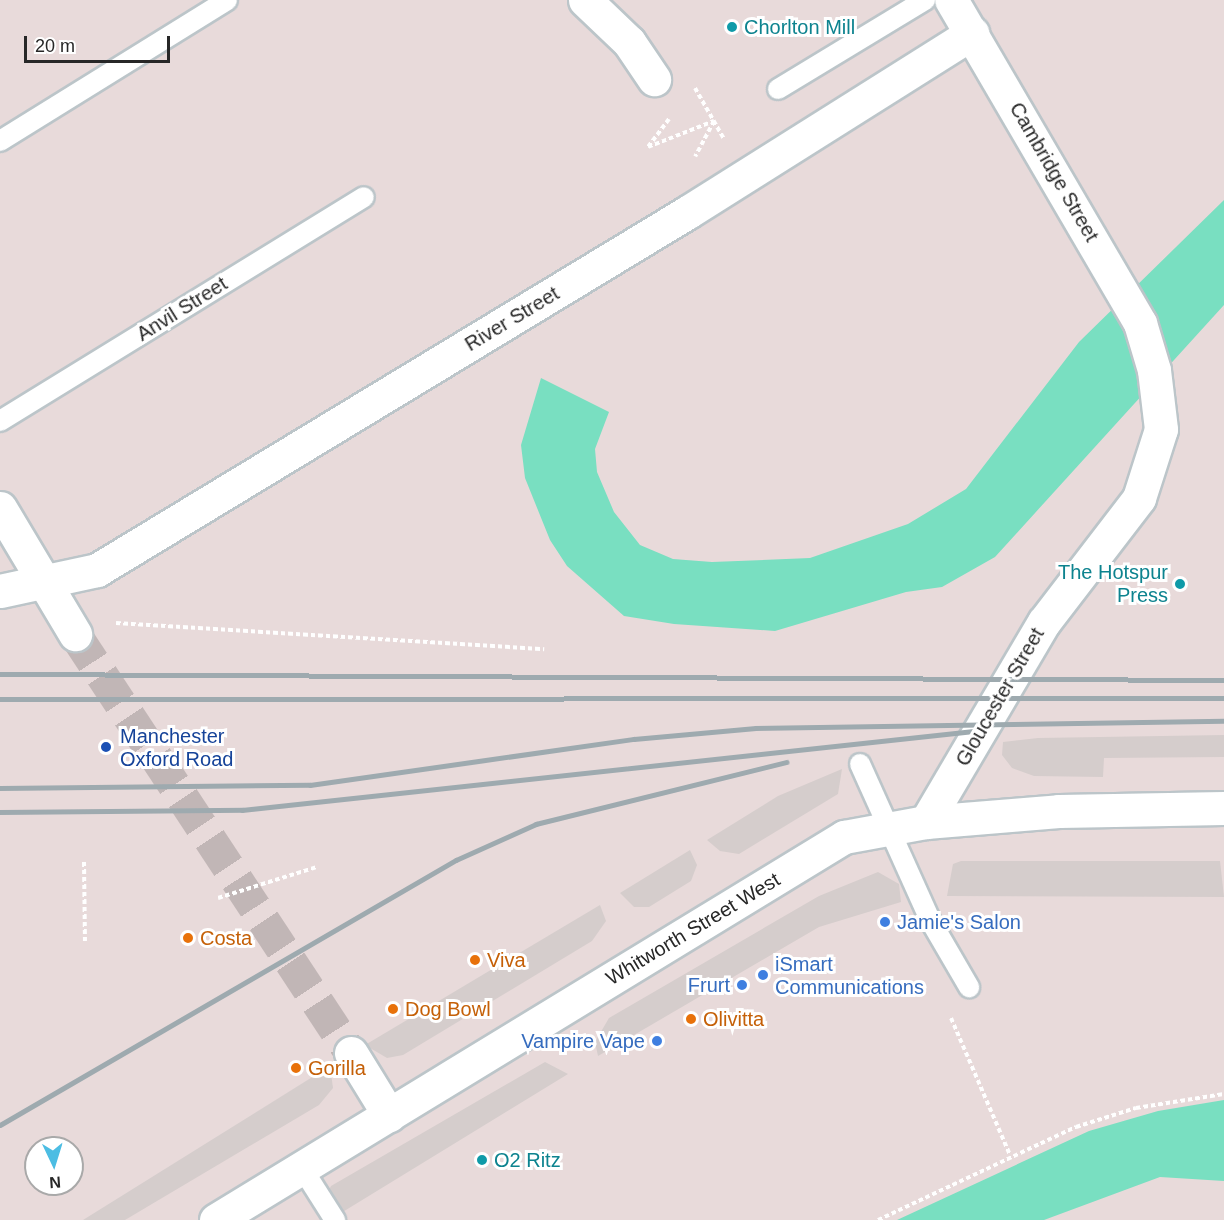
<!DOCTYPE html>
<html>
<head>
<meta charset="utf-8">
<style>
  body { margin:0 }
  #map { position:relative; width:1224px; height:1220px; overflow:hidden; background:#e8dada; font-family:Helvetica,sans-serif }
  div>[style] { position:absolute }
  .plaza>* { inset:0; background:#d5cdcc }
  .water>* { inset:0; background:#79dfc1 }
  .street-tunnel>* { height:33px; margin-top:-16.5px; transform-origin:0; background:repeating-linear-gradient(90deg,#c1b6b6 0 33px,transparent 0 49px) }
  .path>* { height:4px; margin-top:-2px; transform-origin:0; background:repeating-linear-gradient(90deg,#fff 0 4.5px,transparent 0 7.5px) }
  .roads { filter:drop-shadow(2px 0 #bcc5c9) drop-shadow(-2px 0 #bcc5c9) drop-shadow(0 2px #bcc5c9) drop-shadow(0 -2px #bcc5c9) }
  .lane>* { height:20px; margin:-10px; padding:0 10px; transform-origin:10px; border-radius:10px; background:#fff }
  .street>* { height:33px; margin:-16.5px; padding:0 16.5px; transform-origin:16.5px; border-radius:16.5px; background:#fff }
  .secondary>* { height:33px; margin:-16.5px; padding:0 16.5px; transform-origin:16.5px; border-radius:16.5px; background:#fff }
  .rail>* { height:4.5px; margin:-2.25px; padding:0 2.25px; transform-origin:2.25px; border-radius:2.25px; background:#9eaaaf }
  .dots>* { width:16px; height:16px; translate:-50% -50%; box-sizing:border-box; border:3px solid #fff; border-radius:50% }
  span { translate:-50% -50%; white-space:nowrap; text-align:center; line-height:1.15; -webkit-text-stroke:6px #fff; paint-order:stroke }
  .culture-label { font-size:20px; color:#0d838f }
  .left { translate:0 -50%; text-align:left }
  .right { translate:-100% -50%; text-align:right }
  .street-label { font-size:20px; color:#272727 }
  .transit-label { font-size:20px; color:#164399 }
  .shop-label { font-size:20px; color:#366cbe }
  .food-label { font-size:20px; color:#c56008 }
  .north { position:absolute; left:24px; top:1136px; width:60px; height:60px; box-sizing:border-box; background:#fff; border:2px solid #a9a9a9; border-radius:50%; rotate:176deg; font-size:16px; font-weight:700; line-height:24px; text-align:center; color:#272727 }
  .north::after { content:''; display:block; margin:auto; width:21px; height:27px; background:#4cbde3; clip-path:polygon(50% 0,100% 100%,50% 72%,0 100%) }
  .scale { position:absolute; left:24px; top:36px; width:146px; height:27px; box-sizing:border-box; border:3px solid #272727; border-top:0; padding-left:8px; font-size:18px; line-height:21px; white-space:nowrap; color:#272727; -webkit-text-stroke:4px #fff; paint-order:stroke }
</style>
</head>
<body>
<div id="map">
  <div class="plaza">
    <i style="clip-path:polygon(1224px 735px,1224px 757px,1104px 758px,1103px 777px,1034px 776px,1012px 768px,1002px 755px,1003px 742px,1038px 738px)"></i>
    <i style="clip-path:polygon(842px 769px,838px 794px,739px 854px,720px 851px,707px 840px,778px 796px)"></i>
    <i style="clip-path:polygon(690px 850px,697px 865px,691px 881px,649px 907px,634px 907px,620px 893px)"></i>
    <i style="clip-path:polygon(961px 861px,1220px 861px,1224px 897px,947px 896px,953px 864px)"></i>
    <i style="clip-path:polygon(878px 872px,899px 884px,901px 902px,819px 927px,598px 1056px,595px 1042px,609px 1018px,819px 896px)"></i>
    <i style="clip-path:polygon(600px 905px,606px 921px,592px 941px,403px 1055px,387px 1058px,365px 1045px)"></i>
    <i style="clip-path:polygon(545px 1062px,568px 1074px,341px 1213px,345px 1220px,323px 1220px,319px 1210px,331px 1186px)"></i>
    <i style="clip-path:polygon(330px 1066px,333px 1088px,319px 1105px,125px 1220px,83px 1220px)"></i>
  </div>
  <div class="water">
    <i style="clip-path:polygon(1224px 200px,1224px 305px,995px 557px,942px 587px,906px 592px,775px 631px,674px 624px,624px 616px,567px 566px,550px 540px,525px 478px,521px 445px,541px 378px,609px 412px,595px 449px,597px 472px,614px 512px,640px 545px,673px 559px,712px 562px,810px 558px,908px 524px,966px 489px,1079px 342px)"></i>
    <i style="clip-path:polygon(1224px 1100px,1224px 1181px,1160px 1177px,1044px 1220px,897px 1220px,1089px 1131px,1158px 1111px)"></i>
  </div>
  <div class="street-tunnel">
    <i style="left:75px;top:634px;width:502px;rotate:56.63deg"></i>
  </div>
  <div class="path">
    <i style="left:695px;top:88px;width:59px;rotate:60.4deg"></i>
    <i style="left:669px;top:119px;width:35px;rotate:127deg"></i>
    <i style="left:648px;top:147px;width:71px;rotate:-21.5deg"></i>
    <i style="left:714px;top:121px;width:40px;rotate:118deg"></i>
    <i style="left:116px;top:623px;width:429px;rotate:3.5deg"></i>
    <i style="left:84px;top:862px;width:79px;rotate:89.3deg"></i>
    <i style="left:218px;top:898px;width:104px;rotate:-17.4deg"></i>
    <i style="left:951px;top:1018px;width:149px;rotate:66.7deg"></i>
    <i style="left:878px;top:1220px;width:219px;rotate:-25.2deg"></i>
    <i style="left:1076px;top:1127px;width:63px;rotate:-17.6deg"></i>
    <i style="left:1136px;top:1108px;width:89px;rotate:-9deg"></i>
  </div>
  <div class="roads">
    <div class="lane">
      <i style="left:778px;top:89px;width:172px;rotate:-31.2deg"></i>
      <i style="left:0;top:141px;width:267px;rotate:-31.8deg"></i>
      <i style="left:0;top:421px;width:427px;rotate:-31.6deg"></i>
      <i style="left:860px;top:764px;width:171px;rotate:65.8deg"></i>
      <i style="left:930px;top:920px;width:78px;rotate:59.8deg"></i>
      <i style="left:302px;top:1168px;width:62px;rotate:57.6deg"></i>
    </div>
    <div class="street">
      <i style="left:585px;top:0;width:61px;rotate:43.7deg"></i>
      <i style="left:629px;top:42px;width:45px;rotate:56deg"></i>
      <i style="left:0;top:508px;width:147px;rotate:59.2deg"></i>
      <i style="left:0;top:591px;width:99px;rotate:-12.2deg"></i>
      <i style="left:97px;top:570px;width:691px;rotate:-31.21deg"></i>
      <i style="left:688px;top:212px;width:336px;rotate:-32.2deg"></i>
      <i style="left:351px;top:1053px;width:73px;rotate:58.5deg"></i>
    </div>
    <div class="secondary">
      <i style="left:926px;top:822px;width:232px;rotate:-59.5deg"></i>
      <i style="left:1044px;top:622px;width:156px;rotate:-52.5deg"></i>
      <i style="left:1139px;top:498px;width:72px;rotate:-72.3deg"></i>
      <i style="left:1161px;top:429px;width:59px;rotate:-96.8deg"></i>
      <i style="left:1154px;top:370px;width:49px;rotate:-106.6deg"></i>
      <i style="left:1140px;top:323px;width:374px;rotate:-120.3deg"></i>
      <i style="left:216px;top:1220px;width:736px;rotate:-31.38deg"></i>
      <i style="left:844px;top:837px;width:83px;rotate:-10.4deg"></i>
      <i style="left:926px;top:822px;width:133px;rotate:-4.7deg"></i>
      <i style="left:1059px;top:811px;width:165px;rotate:-1deg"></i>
    </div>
  </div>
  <div class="rail">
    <i style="left:0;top:674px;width:1224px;rotate:0.28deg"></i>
    <i style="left:0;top:699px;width:1224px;rotate:-0.05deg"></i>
    <i style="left:0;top:788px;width:310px;rotate:-0.6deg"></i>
    <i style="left:310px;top:785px;width:327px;rotate:-8.1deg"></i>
    <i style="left:634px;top:739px;width:122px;rotate:-5.2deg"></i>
    <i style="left:756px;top:728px;width:468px;rotate:-0.9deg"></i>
    <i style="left:0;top:812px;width:242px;rotate:-0.5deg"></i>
    <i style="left:242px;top:810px;width:745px;rotate:-6.16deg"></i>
    <i style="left:0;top:1125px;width:527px;rotate:-30.16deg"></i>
    <i style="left:456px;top:860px;width:88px;rotate:-24.2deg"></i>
    <i style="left:536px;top:824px;width:258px;rotate:-13.9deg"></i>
  </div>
  <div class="dots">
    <i style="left:732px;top:27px;background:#0f9aa8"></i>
    <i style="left:1180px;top:584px;background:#0f9aa8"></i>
    <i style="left:106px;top:747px;background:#1a4fb4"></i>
    <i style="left:885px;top:922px;background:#3f7fe0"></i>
    <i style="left:188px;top:938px;background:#e8710a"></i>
    <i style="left:475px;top:960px;background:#e8710a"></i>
    <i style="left:763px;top:975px;background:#3f7fe0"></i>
    <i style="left:742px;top:985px;background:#3f7fe0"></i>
    <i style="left:393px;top:1009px;background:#e8710a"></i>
    <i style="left:691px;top:1019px;background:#e8710a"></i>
    <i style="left:657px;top:1041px;background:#3f7fe0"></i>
    <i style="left:296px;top:1068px;background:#e8710a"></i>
    <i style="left:482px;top:1160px;background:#0f9aa8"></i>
  </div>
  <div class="culture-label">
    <span class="left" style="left:744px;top:27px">Chorlton Mill</span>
    <span class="right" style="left:1168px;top:584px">The Hotspur<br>Press</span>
    <span class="left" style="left:494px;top:1160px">O2 Ritz</span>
  </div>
  <div class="street-label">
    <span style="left:1054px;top:172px;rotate:60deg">Cambridge Street</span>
    <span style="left:182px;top:309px;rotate:-32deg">Anvil Street</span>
    <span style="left:512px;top:319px;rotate:-31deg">River Street</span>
    <span style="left:1000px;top:697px;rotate:-60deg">Gloucester Street</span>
    <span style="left:693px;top:929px;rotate:-31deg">Whitworth Street West</span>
  </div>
  <div class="transit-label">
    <span class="left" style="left:120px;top:748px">Manchester<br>Oxford Road</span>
  </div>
  <div class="shop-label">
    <span class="left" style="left:897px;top:922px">Jamie's Salon</span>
    <span class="left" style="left:775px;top:976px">iSmart<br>Communications</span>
    <span class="right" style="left:730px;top:985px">Frurt</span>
    <span class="right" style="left:645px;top:1041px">Vampire Vape</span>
  </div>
  <div class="food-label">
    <span class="left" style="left:200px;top:938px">Costa</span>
    <span class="left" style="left:487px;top:960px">Viva</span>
    <span class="left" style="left:405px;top:1009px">Dog Bowl</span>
    <span class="left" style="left:703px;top:1019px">Olivitta</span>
    <span class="left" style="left:308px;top:1068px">Gorilla</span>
  </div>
  <div class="north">N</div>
  <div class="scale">20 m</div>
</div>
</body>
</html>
